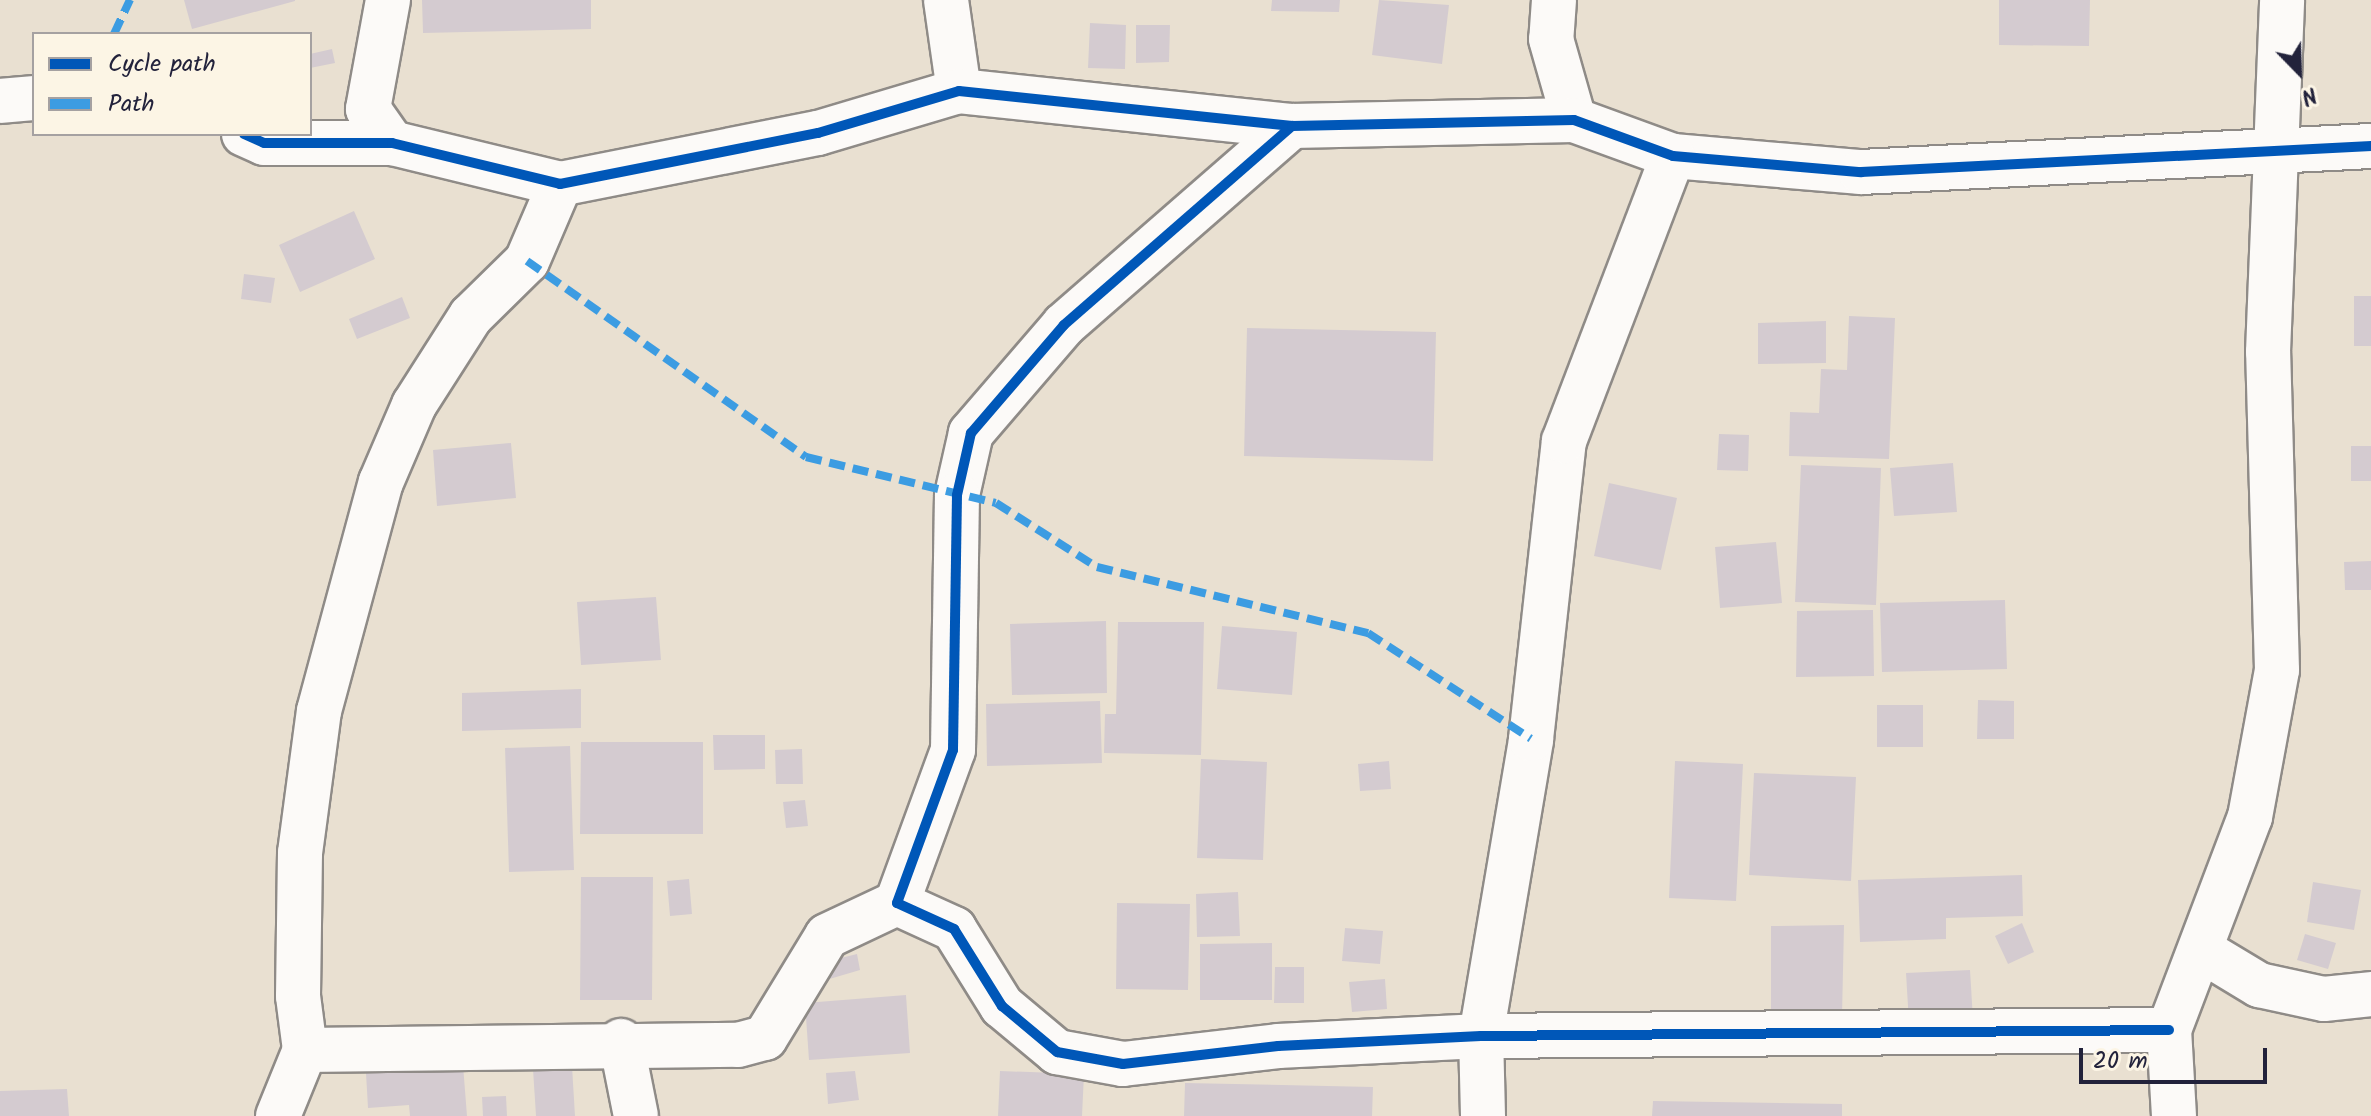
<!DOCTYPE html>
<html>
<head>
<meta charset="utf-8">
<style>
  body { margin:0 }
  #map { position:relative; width:2371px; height:1116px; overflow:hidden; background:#e9e0d1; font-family:Kalam,sans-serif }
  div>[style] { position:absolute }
  .building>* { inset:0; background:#d4cbd0 }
  .roads { filter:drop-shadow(2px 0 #8f8b87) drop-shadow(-2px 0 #8f8b87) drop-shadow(0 2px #8f8b87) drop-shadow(0 -2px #8f8b87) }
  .minor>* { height:44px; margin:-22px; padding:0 22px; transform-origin:22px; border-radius:22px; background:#fcfaf8 }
  .quiet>* { height:8px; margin-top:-4px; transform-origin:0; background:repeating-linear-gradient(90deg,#3c9ce2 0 16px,transparent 0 24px) }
  .cycleway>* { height:10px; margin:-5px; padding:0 5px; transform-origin:5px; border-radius:5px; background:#0057b8 }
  span { translate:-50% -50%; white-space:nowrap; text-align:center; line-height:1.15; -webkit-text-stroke:6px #fcf5e5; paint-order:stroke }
  .legend { position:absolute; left:32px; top:32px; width:280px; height:104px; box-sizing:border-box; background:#fcf5e5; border:2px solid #a5a1a1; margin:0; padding:10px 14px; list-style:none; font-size:24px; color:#22223b }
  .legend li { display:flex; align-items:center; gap:16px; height:40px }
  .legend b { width:40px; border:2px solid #a5a1a1 }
  .north { position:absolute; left:2259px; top:32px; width:80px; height:80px; -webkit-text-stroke:6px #fcf5e5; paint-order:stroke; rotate:157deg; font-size:22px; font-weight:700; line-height:32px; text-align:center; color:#22223b }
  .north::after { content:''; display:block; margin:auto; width:28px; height:36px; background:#22223b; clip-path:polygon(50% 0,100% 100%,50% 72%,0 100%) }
  .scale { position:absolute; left:2079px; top:1048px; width:188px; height:36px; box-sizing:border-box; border:4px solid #22223b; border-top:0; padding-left:10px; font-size:24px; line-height:28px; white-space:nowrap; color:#22223b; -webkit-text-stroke:6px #fcf5e5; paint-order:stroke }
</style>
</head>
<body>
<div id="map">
  <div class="building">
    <i style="clip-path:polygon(184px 0,295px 0,295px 1px,192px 29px)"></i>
    <i style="clip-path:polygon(422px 0,591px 0,591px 29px,423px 33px)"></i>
    <i style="clip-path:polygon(1272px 0,1340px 0,1339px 12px,1271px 11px)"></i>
    <i style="clip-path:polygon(1379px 0,1449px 5px,1442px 64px,1372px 55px)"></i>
    <i style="clip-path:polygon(1999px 0,2090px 0,2089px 46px,1999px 45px)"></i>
    <i style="clip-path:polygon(1090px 23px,1126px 25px,1125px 69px,1088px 68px)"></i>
    <i style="clip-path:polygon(1136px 25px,1170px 25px,1169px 62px,1136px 63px)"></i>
    <i style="clip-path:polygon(332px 49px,335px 63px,310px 68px,310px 54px)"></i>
    <i style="clip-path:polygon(354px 211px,375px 259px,300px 292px,279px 245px)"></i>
    <i style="clip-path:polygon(244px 274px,275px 278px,271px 303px,241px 299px)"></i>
    <i style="clip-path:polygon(2354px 296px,2371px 296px,2371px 346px,2354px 346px)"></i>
    <i style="clip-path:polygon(402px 297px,410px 318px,357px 339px,349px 319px)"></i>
    <i style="clip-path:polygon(1849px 316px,1895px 318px,1889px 459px,1789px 456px,1790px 412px,1819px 413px,1821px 369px,1847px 370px)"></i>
    <i style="clip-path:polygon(1826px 321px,1826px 363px,1758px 364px,1758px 323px)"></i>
    <i style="clip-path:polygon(1247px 328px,1436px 332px,1433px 461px,1244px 456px)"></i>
    <i style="clip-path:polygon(1719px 434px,1749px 435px,1748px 471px,1717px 470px)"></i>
    <i style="clip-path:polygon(511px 443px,516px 498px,437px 506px,433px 450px)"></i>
    <i style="clip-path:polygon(2351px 446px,2371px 446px,2371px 481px,2351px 481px)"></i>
    <i style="clip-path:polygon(1953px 463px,1957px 512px,1894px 516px,1890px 468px)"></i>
    <i style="clip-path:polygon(1801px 465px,1881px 468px,1876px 605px,1795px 602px)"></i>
    <i style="clip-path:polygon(1609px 483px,1677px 498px,1661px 570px,1594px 556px)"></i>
    <i style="clip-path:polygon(1776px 542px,1782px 603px,1720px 608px,1715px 547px)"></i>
    <i style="clip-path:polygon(2371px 561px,2371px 590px,2345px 590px,2344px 562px)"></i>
    <i style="clip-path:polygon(656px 597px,661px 660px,581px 665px,577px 602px)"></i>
    <i style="clip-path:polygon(2005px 600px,2007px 669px,1882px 672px,1880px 603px)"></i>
    <i style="clip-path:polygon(1873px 610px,1874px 676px,1796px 677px,1797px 611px)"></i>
    <i style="clip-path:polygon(1106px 621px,1107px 693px,1012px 695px,1010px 624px)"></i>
    <i style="clip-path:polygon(1118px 622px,1204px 622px,1201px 755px,1104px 753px,1105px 714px,1116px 714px)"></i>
    <i style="clip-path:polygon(1222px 626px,1297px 632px,1292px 695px,1217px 689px)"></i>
    <i style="clip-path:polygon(581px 689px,581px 728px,462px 731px,462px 693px)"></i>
    <i style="clip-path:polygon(1978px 700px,2014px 701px,2014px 739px,1977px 739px)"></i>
    <i style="clip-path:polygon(1100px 701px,1102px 763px,987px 766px,986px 704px)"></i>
    <i style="clip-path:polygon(1877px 705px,1923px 705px,1923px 747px,1877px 747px)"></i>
    <i style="clip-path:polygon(713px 735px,765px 735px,765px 769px,714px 770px)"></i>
    <i style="clip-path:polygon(581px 742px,703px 742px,703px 834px,580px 834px)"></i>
    <i style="clip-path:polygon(570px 746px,574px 870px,509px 872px,505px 748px)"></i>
    <i style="clip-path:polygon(802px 749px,803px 784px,776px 784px,775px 750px)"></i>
    <i style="clip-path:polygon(1201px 759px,1267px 762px,1263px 860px,1197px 858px)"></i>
    <i style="clip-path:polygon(1389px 761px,1391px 789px,1360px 791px,1358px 764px)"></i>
    <i style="clip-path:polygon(1675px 761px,1743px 764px,1736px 901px,1669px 898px)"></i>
    <i style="clip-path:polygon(1754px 773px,1856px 777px,1851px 881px,1749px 875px)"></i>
    <i style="clip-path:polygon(805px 800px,808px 826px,786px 828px,783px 802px)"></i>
    <i style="clip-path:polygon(2022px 875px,2023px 916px,1946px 918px,1946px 939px,1860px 942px,1858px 880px)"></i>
    <i style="clip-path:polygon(581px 877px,653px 877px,652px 1000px,580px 1000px)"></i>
    <i style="clip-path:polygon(689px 879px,692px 914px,670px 916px,667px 881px)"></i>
    <i style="clip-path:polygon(2313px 882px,2361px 890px,2354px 930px,2307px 922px)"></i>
    <i style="clip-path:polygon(1238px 892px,1240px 936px,1197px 937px,1196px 894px)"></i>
    <i style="clip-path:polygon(1117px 903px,1190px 904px,1188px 990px,1116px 989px)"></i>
    <i style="clip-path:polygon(2022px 923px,2034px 952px,2008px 964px,1995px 936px)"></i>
    <i style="clip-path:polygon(1844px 925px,1842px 1016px,1771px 1015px,1771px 926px)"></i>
    <i style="clip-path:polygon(1345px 928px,1383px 931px,1380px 964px,1342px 961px)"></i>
    <i style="clip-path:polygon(2305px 934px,2336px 943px,2328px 969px,2297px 960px)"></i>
    <i style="clip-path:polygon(1272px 943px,1272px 1000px,1200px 1000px,1200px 944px)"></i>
    <i style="clip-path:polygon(857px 954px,860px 970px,826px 980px,821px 963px)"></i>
    <i style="clip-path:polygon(1275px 967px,1304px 967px,1304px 1003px,1274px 1003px)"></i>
    <i style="clip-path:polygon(1970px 970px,1973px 1019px,1909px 1023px,1906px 973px)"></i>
    <i style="clip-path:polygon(1385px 979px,1387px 1009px,1352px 1012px,1349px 982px)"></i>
    <i style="clip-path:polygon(906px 995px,910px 1053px,809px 1060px,805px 1003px)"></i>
    <i style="clip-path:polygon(463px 1065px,467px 1116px,410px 1116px,409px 1105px,368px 1108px,366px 1073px)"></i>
    <i style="clip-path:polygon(572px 1066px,575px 1116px,536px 1116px,533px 1069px)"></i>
    <i style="clip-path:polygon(855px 1071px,859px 1100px,828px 1104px,826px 1073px)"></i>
    <i style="clip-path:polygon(1000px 1071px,1084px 1074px,1082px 1116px,998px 1116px)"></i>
    <i style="clip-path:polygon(1185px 1083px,1373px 1087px,1372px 1116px,1184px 1116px)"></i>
    <i style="clip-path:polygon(67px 1089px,69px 1116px,0 1116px,0 1091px)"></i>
    <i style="clip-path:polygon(506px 1096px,507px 1116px,483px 1116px,482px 1097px)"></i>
    <i style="clip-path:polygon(1653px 1101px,1842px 1104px,1842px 1116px,1652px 1116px)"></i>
  </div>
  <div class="roads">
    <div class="minor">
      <i style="left:388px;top:0;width:111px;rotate:100.4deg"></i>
      <i style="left:368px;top:109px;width:42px;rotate:54.8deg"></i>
      <i style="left:946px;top:0;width:92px;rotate:81.9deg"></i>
      <i style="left:1554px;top:0;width:39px;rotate:94deg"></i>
      <i style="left:1551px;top:39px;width:84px;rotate:74.1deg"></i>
      <i style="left:0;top:101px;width:34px;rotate:-5deg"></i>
      <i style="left:1292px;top:126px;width:303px;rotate:138.9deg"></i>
      <i style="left:1064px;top:325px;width:143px;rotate:130.7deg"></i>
      <i style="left:971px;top:433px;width:64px;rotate:102.7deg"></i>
      <i style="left:957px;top:495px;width:255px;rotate:90.9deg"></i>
      <i style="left:953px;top:750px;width:163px;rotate:110.1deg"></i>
      <i style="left:897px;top:903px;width:63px;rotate:24.5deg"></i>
      <i style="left:954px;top:929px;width:91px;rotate:58.1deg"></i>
      <i style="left:1002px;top:1006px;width:72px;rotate:39.9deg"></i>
      <i style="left:1057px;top:1052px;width:67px;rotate:10.3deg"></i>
      <i style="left:1123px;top:1064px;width:156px;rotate:-6.6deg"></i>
      <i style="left:1278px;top:1046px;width:203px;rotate:-2.8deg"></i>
      <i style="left:1481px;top:1036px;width:688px;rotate:-0.5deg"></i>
      <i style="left:244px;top:134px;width:22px;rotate:24deg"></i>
      <i style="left:264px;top:143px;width:128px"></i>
      <i style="left:392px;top:143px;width:173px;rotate:13.7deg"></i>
      <i style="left:560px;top:184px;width:263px;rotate:-11.2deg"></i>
      <i style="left:818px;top:133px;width:147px;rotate:-16.6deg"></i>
      <i style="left:959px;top:91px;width:335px;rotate:6deg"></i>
      <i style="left:1292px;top:126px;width:282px;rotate:-1.2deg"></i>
      <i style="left:1574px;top:120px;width:105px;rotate:20deg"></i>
      <i style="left:1673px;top:156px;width:189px;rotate:4.9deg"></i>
      <i style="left:1861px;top:172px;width:511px;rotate:-2.92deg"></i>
      <i style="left:2201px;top:950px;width:68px;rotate:31.1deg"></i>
      <i style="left:2259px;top:985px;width:66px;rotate:12.2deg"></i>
      <i style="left:2324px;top:999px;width:47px;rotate:-6.1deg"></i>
      <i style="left:621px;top:1041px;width:76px;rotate:78.7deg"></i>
      <i style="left:305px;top:1050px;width:54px;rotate:-97.4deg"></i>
      <i style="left:298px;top:996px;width:143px;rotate:-89.2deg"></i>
      <i style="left:300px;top:853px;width:143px;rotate:-82.4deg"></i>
      <i style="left:319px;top:711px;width:237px;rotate:-74.9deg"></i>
      <i style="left:381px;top:482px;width:84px;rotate:-66.8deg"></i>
      <i style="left:414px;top:405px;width:106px;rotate:-57.4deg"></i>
      <i style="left:471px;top:316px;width:78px;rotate:-44.5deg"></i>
      <i style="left:527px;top:261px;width:84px;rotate:-66.8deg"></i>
      <i style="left:278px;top:1116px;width:71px;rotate:-67.8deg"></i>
      <i style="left:305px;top:1050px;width:433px;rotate:-0.7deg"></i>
      <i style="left:738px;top:1045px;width:28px;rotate:-15deg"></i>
      <i style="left:765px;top:1038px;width:119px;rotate:-58.7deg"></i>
      <i style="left:827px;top:936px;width:77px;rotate:-25.2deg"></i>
      <i style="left:1483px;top:1116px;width:80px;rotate:-91.4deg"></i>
      <i style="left:1481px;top:1036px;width:301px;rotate:-80.4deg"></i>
      <i style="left:1531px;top:739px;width:300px;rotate:-83.7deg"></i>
      <i style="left:1564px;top:441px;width:305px;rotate:-69.1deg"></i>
      <i style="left:2174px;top:1116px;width:86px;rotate:-93.3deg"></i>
      <i style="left:2169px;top:1030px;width:228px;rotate:-69.2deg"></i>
      <i style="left:2250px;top:817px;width:149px;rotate:-79.6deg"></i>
      <i style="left:2277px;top:670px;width:318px;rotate:-91.6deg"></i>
      <i style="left:2268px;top:352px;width:352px;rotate:-87.7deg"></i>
    </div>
  </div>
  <div class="quiet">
    <i style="left:114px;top:34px;width:38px;rotate:-65deg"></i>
    <i style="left:527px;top:261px;width:341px;rotate:35.1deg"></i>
    <i style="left:806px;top:457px;width:195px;rotate:13.6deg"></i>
    <i style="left:996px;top:503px;width:120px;rotate:32.4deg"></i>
    <i style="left:1097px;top:567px;width:279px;rotate:13.7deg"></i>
    <i style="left:1368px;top:633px;width:194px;rotate:33deg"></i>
  </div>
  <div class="cycleway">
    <i style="left:1292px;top:126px;width:303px;rotate:138.9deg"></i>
    <i style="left:1064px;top:325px;width:143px;rotate:130.7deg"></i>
    <i style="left:971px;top:433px;width:64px;rotate:102.7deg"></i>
    <i style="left:957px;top:495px;width:255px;rotate:90.9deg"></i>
    <i style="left:953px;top:750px;width:163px;rotate:110.1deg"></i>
    <i style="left:897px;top:903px;width:63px;rotate:24.5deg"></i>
    <i style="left:954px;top:929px;width:91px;rotate:58.1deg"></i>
    <i style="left:1002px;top:1006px;width:72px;rotate:39.9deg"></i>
    <i style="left:1057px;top:1052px;width:67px;rotate:10.3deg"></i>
    <i style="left:1123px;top:1064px;width:156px;rotate:-6.6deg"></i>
    <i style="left:1278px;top:1046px;width:203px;rotate:-2.8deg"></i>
    <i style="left:1481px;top:1036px;width:688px;rotate:-0.5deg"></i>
    <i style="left:244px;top:134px;width:22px;rotate:24deg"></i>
    <i style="left:264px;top:143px;width:128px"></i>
    <i style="left:392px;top:143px;width:173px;rotate:13.7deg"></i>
    <i style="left:560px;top:184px;width:263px;rotate:-11.2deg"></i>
    <i style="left:818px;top:133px;width:147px;rotate:-16.6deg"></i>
    <i style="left:959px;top:91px;width:335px;rotate:6deg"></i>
    <i style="left:1292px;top:126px;width:282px;rotate:-1.2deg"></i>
    <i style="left:1574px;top:120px;width:105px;rotate:20deg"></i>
    <i style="left:1673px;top:156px;width:189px;rotate:4.9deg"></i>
    <i style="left:1861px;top:172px;width:511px;rotate:-2.92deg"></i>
  </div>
  <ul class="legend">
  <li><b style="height:10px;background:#0057b8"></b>Cycle path</li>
  <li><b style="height:10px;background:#3c9ce2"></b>Path</li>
  </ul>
  <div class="north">N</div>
  <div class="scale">20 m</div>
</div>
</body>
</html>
